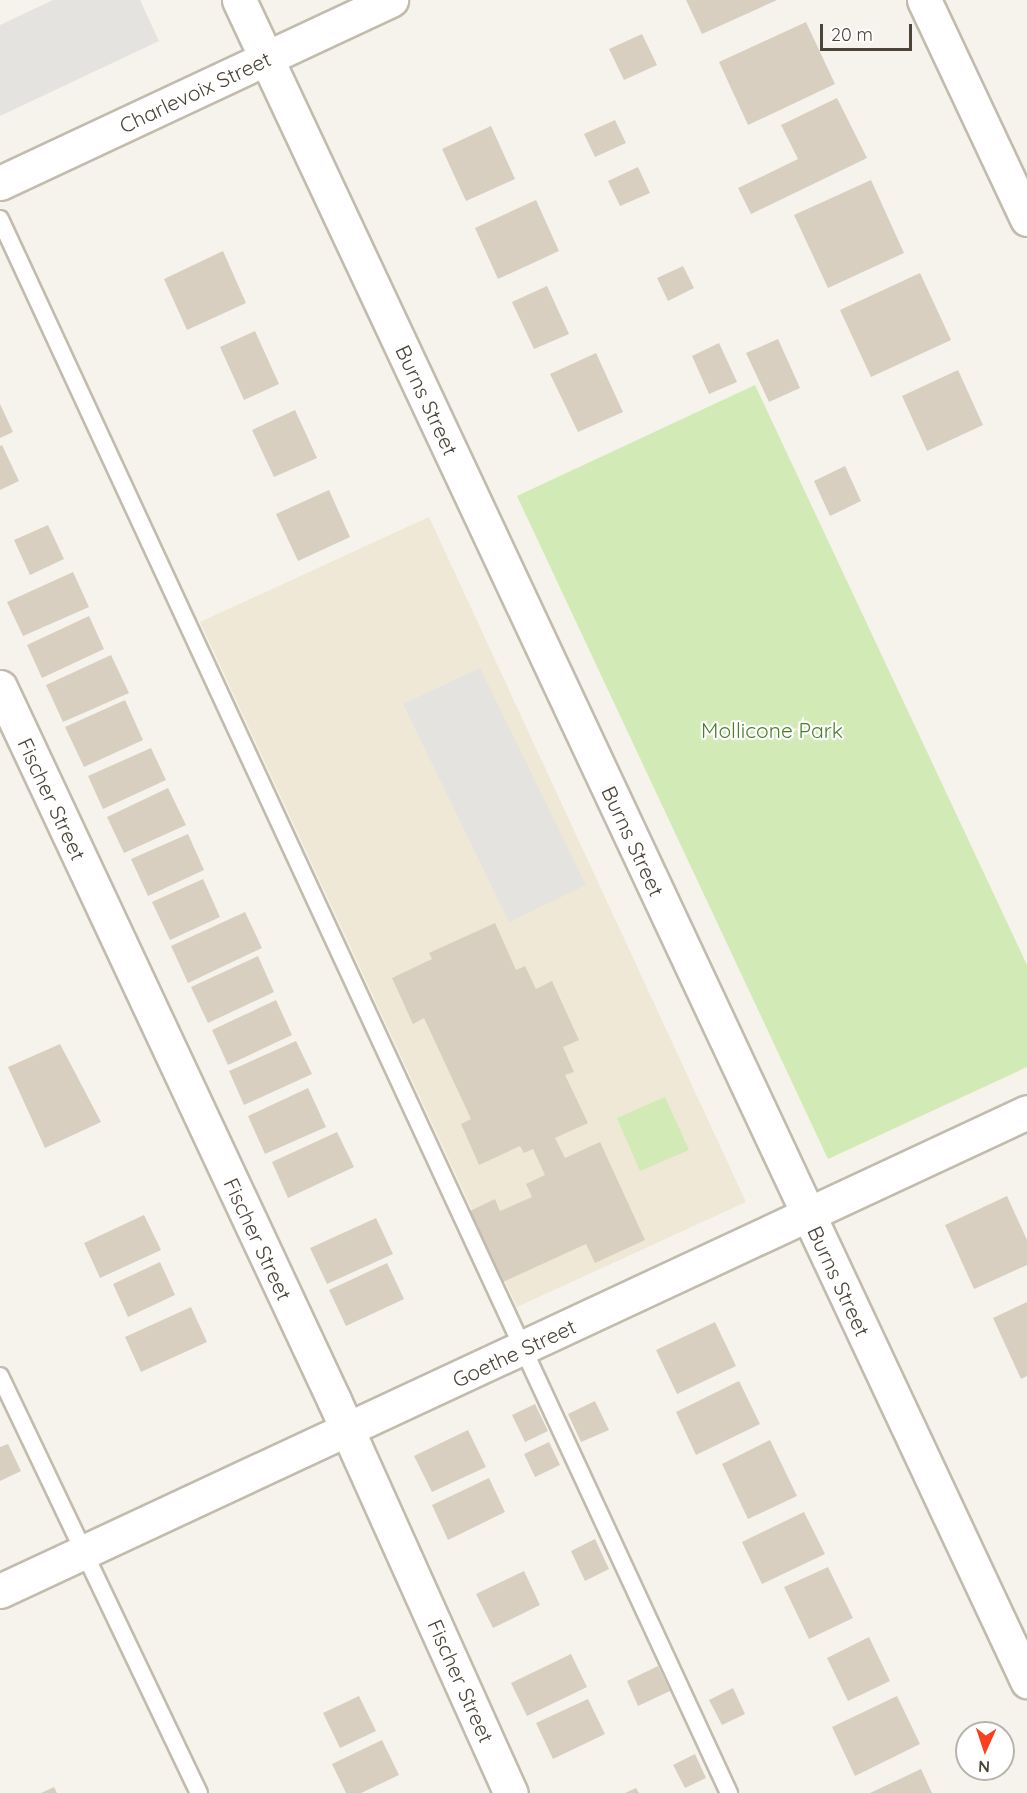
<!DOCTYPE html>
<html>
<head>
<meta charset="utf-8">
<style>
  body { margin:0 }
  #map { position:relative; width:1027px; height:1793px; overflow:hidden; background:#f6f3ec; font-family:Quicksand,sans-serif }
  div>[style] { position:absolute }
  .education>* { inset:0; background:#efe8d6 }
  .green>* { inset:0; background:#d2eab5 }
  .parking>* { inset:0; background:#e5e3e0 }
  .building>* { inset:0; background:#d8cfc1 }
  .roads { filter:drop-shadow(2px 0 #c2bbae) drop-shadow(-2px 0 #c2bbae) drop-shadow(0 2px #c2bbae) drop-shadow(0 -2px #c2bbae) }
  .service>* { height:16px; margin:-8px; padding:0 8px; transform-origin:8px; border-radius:8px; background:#fff }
  .minor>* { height:33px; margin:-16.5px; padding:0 16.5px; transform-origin:16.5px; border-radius:16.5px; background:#fff }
  .tertiary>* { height:33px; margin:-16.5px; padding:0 16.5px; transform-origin:16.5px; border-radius:16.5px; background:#fff }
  span { translate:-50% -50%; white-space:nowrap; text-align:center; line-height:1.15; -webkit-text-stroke:4.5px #fff; paint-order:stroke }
  .street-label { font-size:21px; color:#4b4439 }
  .park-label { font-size:21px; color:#4a7f2a }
  .north { position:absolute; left:955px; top:1721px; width:60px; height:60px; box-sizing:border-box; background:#fff; border:2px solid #b7b4b0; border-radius:50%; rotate:183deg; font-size:16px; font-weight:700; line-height:24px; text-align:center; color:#4b4439 }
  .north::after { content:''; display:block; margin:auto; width:21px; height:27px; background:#fc3f1d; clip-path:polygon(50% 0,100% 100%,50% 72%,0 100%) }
  .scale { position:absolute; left:820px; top:24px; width:92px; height:27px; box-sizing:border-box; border:3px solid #4b4439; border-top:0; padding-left:8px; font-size:18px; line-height:21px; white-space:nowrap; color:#4b4439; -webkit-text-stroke:4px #fff; paint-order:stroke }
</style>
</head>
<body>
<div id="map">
  <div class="education">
    <i style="clip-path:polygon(429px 517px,746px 1202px,517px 1307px,200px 622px)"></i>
  </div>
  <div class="green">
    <i style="clip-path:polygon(755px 385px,1027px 965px,1027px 1067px,828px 1159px,517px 496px)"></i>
    <i style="clip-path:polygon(665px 1097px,689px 1150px,640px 1171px,617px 1118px)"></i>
  </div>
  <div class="parking">
    <i style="clip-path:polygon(53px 0,140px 0,159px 41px,0 116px,0 25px)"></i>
    <i style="clip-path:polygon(480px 668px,586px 885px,509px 922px,403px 704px)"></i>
  </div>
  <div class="building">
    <i style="clip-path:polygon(686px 0,777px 0,702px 34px)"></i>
    <i style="clip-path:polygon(806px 22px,835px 84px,748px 125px,719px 62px)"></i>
    <i style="clip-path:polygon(642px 34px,657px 65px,624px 80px,609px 49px)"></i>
    <i style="clip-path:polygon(837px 98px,867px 158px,751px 214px,738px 188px,798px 159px,781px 125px)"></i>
    <i style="clip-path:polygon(615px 120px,626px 143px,595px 157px,584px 134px)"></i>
    <i style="clip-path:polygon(491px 126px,515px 179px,466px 201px,442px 149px)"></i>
    <i style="clip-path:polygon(638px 167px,650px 193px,620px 206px,608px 181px)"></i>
    <i style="clip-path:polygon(871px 180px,904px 253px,828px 288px,794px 215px)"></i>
    <i style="clip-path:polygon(536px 200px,559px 251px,498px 279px,475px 228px)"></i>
    <i style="clip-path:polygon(223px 251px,246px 303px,187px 330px,164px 279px)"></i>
    <i style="clip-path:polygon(683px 266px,694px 288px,668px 301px,657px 278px)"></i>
    <i style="clip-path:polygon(920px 273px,951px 340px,871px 377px,840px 310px)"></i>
    <i style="clip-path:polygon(547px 286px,569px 334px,534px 349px,512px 302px)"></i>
    <i style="clip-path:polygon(255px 331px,279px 384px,244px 400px,220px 347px)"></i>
    <i style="clip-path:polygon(778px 339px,800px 388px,769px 402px,746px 353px)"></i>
    <i style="clip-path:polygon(719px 343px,737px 382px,709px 394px,692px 356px)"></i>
    <i style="clip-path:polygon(596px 353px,623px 412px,578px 432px,550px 374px)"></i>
    <i style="clip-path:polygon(958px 370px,983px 425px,927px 451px,902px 396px)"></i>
    <i style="clip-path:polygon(0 404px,13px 432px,0 438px)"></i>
    <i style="clip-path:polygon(295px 410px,317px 458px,274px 477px,252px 430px)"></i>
    <i style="clip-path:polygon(2px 445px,19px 481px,0 490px,0 446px)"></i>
    <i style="clip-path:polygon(845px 466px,861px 501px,830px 516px,814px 481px)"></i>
    <i style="clip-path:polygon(329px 490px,350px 537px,298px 561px,276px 514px)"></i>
    <i style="clip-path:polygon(48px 525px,64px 559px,30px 575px,14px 540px)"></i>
    <i style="clip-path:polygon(73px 572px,89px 607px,23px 636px,7px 602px)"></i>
    <i style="clip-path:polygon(89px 616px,104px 649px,42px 678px,27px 645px)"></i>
    <i style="clip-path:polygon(111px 655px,129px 693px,63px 722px,46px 685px)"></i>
    <i style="clip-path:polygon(125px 700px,143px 740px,84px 767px,65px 727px)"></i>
    <i style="clip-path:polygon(151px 748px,166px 780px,103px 809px,88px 776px)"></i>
    <i style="clip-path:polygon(168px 788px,186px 825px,124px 853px,107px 817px)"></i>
    <i style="clip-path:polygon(188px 834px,204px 870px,148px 896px,131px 859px)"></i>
    <i style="clip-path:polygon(203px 879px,220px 917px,170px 940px,152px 902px)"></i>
    <i style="clip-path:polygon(245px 912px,262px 948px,188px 983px,171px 946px)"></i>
    <i style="clip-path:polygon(495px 923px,516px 970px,525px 966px,536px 989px,552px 981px,579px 1040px,563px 1047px,574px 1072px,565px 1075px,588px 1123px,555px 1138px,565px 1158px,600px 1142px,645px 1240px,595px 1263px,586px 1244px,503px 1282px,470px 1211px,495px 1199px,500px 1211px,532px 1197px,526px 1184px,545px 1175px,533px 1149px,524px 1153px,520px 1146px,479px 1165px,461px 1124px,471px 1119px,424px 1018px,413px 1024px,392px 978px,432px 959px,429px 953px)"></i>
    <i style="clip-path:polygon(258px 956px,274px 992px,208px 1023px,191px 987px)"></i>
    <i style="clip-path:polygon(276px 1000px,292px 1035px,228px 1065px,212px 1030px)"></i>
    <i style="clip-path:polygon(296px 1041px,312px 1074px,244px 1105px,229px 1071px)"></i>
    <i style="clip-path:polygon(60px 1044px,101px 1122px,45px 1148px,8px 1067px)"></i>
    <i style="clip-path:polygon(308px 1088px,326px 1127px,265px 1154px,248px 1116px)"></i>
    <i style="clip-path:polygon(337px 1132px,354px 1167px,288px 1198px,272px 1162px)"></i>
    <i style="clip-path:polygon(1007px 1196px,1027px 1240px,1027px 1265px,974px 1289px,945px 1225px)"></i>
    <i style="clip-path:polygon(144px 1215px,161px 1250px,100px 1278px,84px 1243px)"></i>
    <i style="clip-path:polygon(376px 1218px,393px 1254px,327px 1284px,310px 1248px)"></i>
    <i style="clip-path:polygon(160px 1262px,175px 1295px,128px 1317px,113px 1284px)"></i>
    <i style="clip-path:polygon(387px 1263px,404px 1299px,346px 1326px,329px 1290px)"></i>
    <i style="clip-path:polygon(1027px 1302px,1027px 1376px,1021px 1379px,993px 1318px)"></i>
    <i style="clip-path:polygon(191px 1307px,207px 1342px,141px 1372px,125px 1337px)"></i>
    <i style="clip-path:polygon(715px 1322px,736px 1366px,677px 1394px,656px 1350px)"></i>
    <i style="clip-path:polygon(739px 1381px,760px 1424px,696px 1455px,676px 1412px)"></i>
    <i style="clip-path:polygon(595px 1401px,609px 1430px,581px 1442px,568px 1414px)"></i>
    <i style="clip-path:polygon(535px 1404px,548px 1431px,525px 1442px,512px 1415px)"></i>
    <i style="clip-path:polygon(468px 1430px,486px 1467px,432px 1492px,414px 1456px)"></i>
    <i style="clip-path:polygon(770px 1440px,797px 1496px,748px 1519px,722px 1464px)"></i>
    <i style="clip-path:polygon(549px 1442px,560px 1465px,535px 1477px,524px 1454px)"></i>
    <i style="clip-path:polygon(8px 1444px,21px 1471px,0 1481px,0 1447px)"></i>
    <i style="clip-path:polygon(489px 1478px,505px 1512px,448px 1540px,432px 1505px)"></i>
    <i style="clip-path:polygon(804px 1512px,825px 1554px,762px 1584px,742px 1542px)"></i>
    <i style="clip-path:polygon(595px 1539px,609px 1569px,585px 1581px,571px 1551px)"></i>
    <i style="clip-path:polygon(828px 1567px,853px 1618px,809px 1639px,784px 1587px)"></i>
    <i style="clip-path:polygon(524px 1571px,540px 1605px,493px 1628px,476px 1594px)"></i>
    <i style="clip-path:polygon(869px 1637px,890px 1681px,848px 1701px,827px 1658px)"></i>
    <i style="clip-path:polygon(571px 1654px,587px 1687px,527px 1716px,511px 1683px)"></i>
    <i style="clip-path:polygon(658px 1666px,670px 1691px,638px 1706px,627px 1681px)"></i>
    <i style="clip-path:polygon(733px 1688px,745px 1714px,722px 1725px,709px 1700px)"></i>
    <i style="clip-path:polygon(359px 1696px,376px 1731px,340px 1748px,323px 1713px)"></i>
    <i style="clip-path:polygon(897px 1696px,920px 1744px,855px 1776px,832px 1727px)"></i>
    <i style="clip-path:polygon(588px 1699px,605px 1734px,553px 1759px,536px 1723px)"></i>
    <i style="clip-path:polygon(382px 1740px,399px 1775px,361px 1793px,346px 1793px,332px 1764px)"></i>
    <i style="clip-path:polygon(695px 1754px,706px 1778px,685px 1788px,673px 1765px)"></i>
    <i style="clip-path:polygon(921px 1769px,932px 1793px,870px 1793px)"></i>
    <i style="clip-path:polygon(54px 1787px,57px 1793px,41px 1793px)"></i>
    <i style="clip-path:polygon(636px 1788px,639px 1793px,625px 1793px)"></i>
  </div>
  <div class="roads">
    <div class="service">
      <i style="left:0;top:219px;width:1735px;rotate:65.15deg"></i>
      <i style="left:0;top:1376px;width:462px;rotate:64.5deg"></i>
    </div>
    <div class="minor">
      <i style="left:239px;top:0;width:1857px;rotate:64.88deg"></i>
      <i style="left:924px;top:0;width:242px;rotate:64.8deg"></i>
      <i style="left:0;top:687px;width:787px;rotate:64.9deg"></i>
      <i style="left:334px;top:1400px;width:431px;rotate:65.8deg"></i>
      <i style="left:0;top:1591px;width:1133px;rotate:-25deg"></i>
    </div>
    <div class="tertiary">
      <i style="left:0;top:183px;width:432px;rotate:-25.1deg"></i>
    </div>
  </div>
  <div class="street-label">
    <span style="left:195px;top:92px;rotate:-25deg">Charlevoix Street</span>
    <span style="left:427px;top:400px;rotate:65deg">Burns Street</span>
    <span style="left:52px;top:799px;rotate:65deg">Fischer Street</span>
    <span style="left:633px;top:841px;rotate:65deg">Burns Street</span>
    <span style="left:258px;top:1239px;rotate:65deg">Fischer Street</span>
    <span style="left:839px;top:1281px;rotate:65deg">Burns Street</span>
    <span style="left:514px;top:1353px;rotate:-25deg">Goethe Street</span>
    <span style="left:461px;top:1681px;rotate:66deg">Fischer Street</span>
  </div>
  <div class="park-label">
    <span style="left:772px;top:730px">Mollicone Park</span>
  </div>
  <div class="north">N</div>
  <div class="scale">20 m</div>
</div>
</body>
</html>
